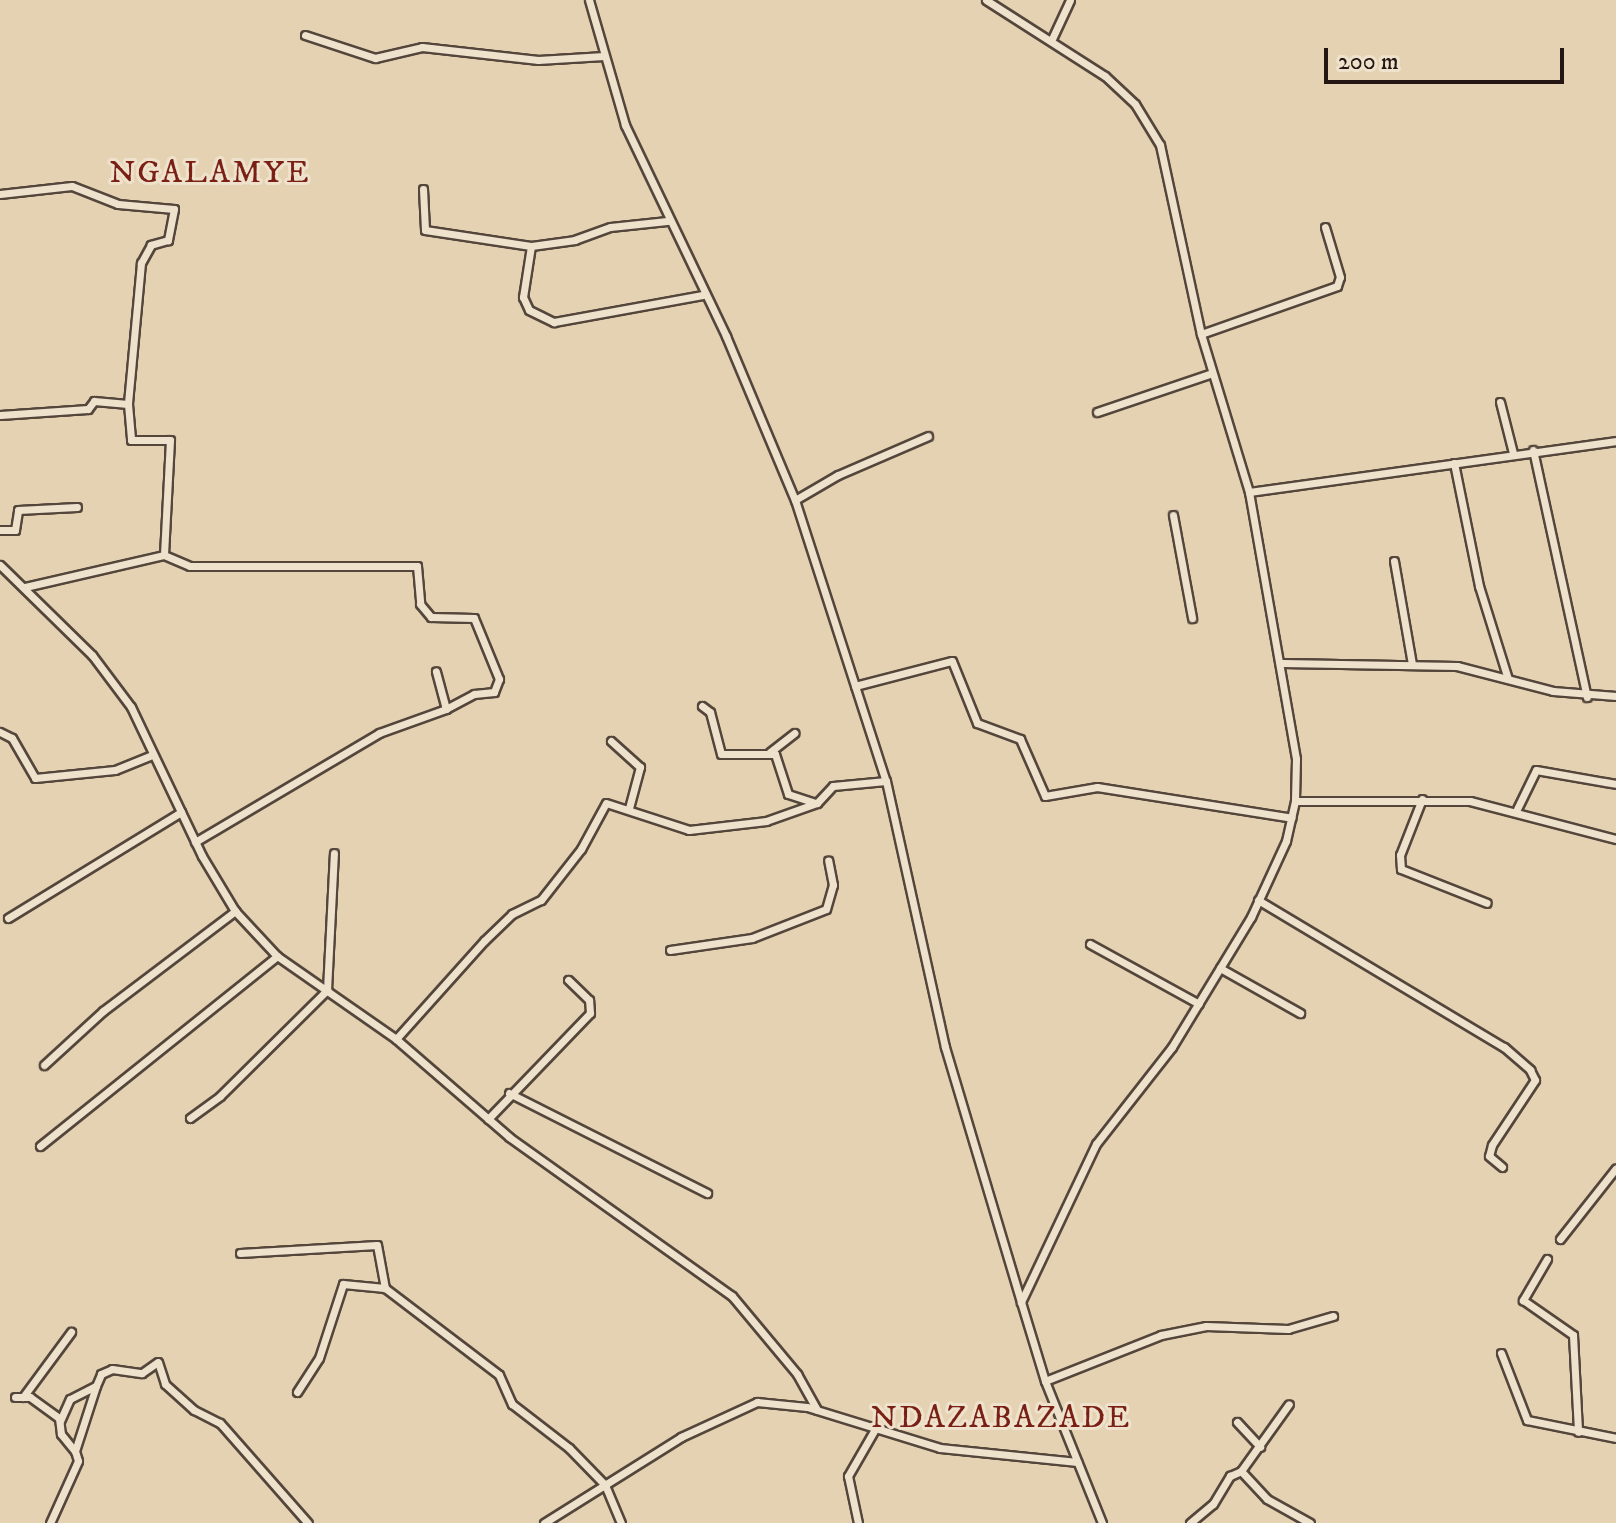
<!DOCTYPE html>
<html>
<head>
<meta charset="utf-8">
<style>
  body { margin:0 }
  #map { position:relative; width:1616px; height:1523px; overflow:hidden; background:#e5d2b2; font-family:"IM FELL DW Pica",serif }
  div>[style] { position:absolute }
  .roads { filter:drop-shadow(2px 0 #54463b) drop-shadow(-2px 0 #54463b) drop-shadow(0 2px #54463b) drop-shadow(0 -2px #54463b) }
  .minor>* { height:7px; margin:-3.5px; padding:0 3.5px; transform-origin:3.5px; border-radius:3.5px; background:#eee2cd }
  span { translate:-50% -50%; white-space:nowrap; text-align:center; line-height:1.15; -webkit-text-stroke:6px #eee2cd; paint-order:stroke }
  .quarter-label { font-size:32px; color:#7a1f14; letter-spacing:2px }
  .scale { position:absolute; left:1324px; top:48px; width:240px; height:36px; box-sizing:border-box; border:4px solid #241713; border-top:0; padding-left:10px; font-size:24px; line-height:28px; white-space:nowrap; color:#241713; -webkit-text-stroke:6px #eee2cd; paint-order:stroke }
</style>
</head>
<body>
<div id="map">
  <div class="roads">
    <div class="minor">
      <i style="left:589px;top:0;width:130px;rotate:73.9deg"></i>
      <i style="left:625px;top:125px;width:234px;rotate:64.4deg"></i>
      <i style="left:726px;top:336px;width:178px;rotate:67.2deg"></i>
      <i style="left:795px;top:500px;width:295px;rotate:72.1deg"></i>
      <i style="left:886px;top:781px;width:272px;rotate:77.5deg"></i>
      <i style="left:945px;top:1047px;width:266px;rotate:73.4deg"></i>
      <i style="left:1021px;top:1302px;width:83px;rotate:73.1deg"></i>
      <i style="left:1045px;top:1381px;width:153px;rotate:68.1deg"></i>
      <i style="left:986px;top:0;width:141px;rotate:32.6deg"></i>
      <i style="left:1105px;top:76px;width:41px;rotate:43deg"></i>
      <i style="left:1135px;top:104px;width:48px;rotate:58.6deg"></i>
      <i style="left:1160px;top:145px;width:193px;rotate:77.8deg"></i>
      <i style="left:1201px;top:334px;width:165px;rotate:73.1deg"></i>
      <i style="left:1249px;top:492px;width:271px;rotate:80deg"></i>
      <i style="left:1296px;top:759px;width:42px;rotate:91.4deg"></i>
      <i style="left:1295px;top:801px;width:41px;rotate:102.7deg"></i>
      <i style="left:1286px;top:841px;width:84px;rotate:114.7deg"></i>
      <i style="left:1251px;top:917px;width:152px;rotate:121.3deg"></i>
      <i style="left:1172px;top:1047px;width:123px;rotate:128.1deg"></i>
      <i style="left:1096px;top:1144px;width:175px;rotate:115.4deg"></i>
      <i style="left:305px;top:35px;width:74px;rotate:18.2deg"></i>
      <i style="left:375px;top:58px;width:48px;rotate:-13.2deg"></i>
      <i style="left:422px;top:47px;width:117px;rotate:6.4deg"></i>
      <i style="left:538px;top:60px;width:66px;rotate:-3.5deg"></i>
      <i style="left:1051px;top:41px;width:45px;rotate:-65.1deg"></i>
      <i style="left:423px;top:189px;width:41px;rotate:87.2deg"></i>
      <i style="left:425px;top:230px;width:107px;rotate:8.6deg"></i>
      <i style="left:0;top:194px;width:72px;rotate:-6.3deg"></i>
      <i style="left:72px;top:186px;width:49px;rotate:21.4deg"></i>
      <i style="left:118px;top:204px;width:56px;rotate:5.1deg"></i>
      <i style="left:174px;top:209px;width:32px;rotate:101deg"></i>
      <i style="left:168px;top:240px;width:18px;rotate:164deg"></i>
      <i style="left:151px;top:245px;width:21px;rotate:119deg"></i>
      <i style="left:141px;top:263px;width:142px;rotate:95.3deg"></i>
      <i style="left:667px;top:221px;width:57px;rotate:174deg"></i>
      <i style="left:610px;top:227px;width:37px;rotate:160deg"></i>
      <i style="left:575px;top:240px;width:44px;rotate:172.2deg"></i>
      <i style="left:531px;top:246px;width:52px;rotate:98.9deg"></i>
      <i style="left:523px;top:297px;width:14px;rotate:65deg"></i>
      <i style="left:529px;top:310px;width:28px;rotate:26deg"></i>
      <i style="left:554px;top:322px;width:151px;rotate:-10.3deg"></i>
      <i style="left:1201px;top:334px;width:144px;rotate:-19.4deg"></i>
      <i style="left:1337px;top:286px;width:9px;rotate:-72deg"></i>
      <i style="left:1340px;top:277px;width:52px;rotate:-106.7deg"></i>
      <i style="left:1500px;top:402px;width:53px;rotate:75.7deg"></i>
      <i style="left:1097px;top:412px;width:121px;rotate:-18.7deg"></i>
      <i style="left:0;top:415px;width:88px;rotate:-3.9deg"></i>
      <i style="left:88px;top:409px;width:10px;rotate:-53deg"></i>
      <i style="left:94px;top:401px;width:34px;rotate:5deg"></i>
      <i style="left:128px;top:404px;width:36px;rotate:85deg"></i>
      <i style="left:131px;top:440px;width:39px"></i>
      <i style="left:170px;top:440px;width:115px;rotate:93deg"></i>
      <i style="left:1533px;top:450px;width:253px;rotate:77.7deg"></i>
      <i style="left:1454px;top:463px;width:126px;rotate:78.5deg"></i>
      <i style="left:1479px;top:586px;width:97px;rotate:72.7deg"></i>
      <i style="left:1249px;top:492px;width:371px;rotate:-7.9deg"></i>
      <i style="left:795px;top:500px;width:50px;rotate:-30.2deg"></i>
      <i style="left:838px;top:475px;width:98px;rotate:-23.4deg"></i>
      <i style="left:1173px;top:515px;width:105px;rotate:79.5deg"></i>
      <i style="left:0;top:530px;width:15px"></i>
      <i style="left:15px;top:530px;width:20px;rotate:-81deg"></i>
      <i style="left:18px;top:510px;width:59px;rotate:-2.9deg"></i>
      <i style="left:1394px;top:561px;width:105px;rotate:80.1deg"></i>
      <i style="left:0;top:565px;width:129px;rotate:44.4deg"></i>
      <i style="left:92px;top:655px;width:65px;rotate:53.1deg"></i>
      <i style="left:131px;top:707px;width:165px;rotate:64.5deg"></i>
      <i style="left:202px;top:856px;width:64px;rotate:59deg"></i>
      <i style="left:235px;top:911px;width:62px;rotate:47deg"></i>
      <i style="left:277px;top:956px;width:145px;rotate:34.9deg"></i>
      <i style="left:396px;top:1039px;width:150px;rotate:40.9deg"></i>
      <i style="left:509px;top:1137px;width:274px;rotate:35.5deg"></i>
      <i style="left:732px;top:1296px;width:102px;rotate:50.2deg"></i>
      <i style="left:797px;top:1374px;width:41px;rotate:60.9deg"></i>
      <i style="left:25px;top:587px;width:143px;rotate:-13deg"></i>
      <i style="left:164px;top:555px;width:28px;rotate:23deg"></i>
      <i style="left:190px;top:566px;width:227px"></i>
      <i style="left:417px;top:566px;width:38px;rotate:85deg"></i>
      <i style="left:420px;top:604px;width:17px;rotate:50deg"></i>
      <i style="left:431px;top:617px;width:43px;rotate:1.3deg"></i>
      <i style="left:474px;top:618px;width:66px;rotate:67.7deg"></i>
      <i style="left:499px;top:679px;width:14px;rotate:111deg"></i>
      <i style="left:494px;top:692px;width:20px;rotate:174deg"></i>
      <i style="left:474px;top:694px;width:32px;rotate:152deg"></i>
      <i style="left:1282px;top:663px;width:175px;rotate:1deg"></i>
      <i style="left:1457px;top:666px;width:99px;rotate:14.6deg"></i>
      <i style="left:1553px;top:691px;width:63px;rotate:4.5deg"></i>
      <i style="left:855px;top:686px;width:100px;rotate:-14.5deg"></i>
      <i style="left:952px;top:661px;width:67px;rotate:68deg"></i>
      <i style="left:977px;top:723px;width:46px;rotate:20.4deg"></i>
      <i style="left:1020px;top:739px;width:62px;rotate:66.3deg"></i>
      <i style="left:1045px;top:796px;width:53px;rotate:-9.8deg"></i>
      <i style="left:1097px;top:787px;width:197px;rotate:9deg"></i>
      <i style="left:702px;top:706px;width:10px;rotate:37deg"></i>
      <i style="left:710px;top:712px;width:43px;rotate:75.3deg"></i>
      <i style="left:721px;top:754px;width:54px"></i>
      <i style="left:775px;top:754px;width:42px;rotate:72deg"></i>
      <i style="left:788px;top:794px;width:29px;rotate:18deg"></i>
      <i style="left:0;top:732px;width:13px;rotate:27deg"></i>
      <i style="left:12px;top:738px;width:46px;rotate:60.1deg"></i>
      <i style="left:35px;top:778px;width:80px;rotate:-5.7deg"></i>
      <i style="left:115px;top:770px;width:40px;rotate:-22deg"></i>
      <i style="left:611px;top:741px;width:39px;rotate:42deg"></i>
      <i style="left:640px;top:767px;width:42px;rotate:105deg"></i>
      <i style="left:770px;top:752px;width:31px;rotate:-38deg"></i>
      <i style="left:1422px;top:799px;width:60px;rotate:111.4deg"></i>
      <i style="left:1400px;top:855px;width:14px;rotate:86deg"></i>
      <i style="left:1401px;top:869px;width:92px;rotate:21.6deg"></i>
      <i style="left:1295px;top:801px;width:175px"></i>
      <i style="left:1470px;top:801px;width:151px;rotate:14.6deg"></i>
      <i style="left:1517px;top:809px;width:43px;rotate:-64deg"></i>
      <i style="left:1536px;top:770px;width:81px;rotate:9.9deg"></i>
      <i style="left:195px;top:842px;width:214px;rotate:-30.6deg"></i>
      <i style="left:379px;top:733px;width:71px;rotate:-19.7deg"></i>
      <i style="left:446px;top:709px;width:39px;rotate:-105deg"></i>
      <i style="left:1258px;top:900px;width:287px;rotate:30.9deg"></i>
      <i style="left:1504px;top:1047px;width:35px;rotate:41deg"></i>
      <i style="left:1530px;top:1070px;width:11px;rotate:63deg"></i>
      <i style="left:1535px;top:1080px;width:78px;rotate:123.5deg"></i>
      <i style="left:1492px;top:1145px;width:11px;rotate:105deg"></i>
      <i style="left:1489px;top:1156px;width:17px;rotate:40deg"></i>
      <i style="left:8px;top:918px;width:203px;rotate:-31.5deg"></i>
      <i style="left:1090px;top:944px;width:124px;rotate:28.8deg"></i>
      <i style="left:670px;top:950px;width:83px;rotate:-8.3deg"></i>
      <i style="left:752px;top:938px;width:79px;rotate:-21.4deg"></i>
      <i style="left:826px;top:909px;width:25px;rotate:-74deg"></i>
      <i style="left:833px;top:885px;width:25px;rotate:-101deg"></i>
      <i style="left:1220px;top:968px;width:92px;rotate:29.4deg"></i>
      <i style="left:396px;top:1039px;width:132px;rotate:-48.1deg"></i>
      <i style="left:484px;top:941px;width:39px;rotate:-44deg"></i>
      <i style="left:512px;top:914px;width:32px;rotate:-26deg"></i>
      <i style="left:541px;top:900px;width:65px;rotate:-51.9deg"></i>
      <i style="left:581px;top:849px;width:52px;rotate:-61.5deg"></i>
      <i style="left:606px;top:803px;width:87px;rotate:18deg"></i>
      <i style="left:689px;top:830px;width:78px;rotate:-6.7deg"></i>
      <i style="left:766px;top:821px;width:54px;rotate:-19.4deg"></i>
      <i style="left:817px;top:803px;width:23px;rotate:-47deg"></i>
      <i style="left:833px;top:786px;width:53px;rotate:-5.4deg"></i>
      <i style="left:44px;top:1065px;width:80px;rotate:-42.5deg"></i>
      <i style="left:103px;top:1011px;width:166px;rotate:-37.1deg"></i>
      <i style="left:509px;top:1093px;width:222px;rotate:26.8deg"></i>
      <i style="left:190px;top:1118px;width:37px;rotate:-36deg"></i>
      <i style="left:220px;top:1096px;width:151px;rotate:-44.7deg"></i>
      <i style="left:327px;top:990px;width:137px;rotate:-87.1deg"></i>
      <i style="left:488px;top:1119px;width:147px;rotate:-46.1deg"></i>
      <i style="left:590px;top:1013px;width:13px;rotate:-94deg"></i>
      <i style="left:589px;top:1000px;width:29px;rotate:-136deg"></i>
      <i style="left:40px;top:1146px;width:304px;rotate:-38.7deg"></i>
      <i style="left:1560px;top:1239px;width:90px;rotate:-51.7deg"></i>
      <i style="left:240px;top:1253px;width:137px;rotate:-3.3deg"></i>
      <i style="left:377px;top:1245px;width:44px;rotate:79.5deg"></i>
      <i style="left:1547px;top:1259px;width:48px;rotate:120.3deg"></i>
      <i style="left:1523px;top:1300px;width:61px;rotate:35deg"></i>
      <i style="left:1573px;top:1335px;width:97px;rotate:87deg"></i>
      <i style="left:1501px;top:1353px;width:72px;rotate:68.8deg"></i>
      <i style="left:1527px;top:1420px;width:91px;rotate:11.4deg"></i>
      <i style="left:1045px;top:1381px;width:125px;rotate:-21.6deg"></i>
      <i style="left:1161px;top:1335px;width:46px;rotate:-11.3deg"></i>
      <i style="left:1206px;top:1326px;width:82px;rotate:2.1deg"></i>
      <i style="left:1288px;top:1329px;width:47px;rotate:-16.1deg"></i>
      <i style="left:96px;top:1386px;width:13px;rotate:-67deg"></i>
      <i style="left:101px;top:1374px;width:12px;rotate:-24deg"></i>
      <i style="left:112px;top:1369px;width:30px;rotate:8deg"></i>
      <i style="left:142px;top:1373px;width:19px;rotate:-35deg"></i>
      <i style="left:158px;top:1362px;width:23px;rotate:72deg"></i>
      <i style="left:165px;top:1384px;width:39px;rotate:42deg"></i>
      <i style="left:194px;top:1410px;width:29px;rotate:27deg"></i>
      <i style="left:220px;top:1423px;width:133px;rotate:48.7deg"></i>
      <i style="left:297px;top:1392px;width:40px;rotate:-57.1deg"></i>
      <i style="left:319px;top:1358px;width:78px;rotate:-72deg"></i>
      <i style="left:343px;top:1284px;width:42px;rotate:5.4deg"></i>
      <i style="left:385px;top:1288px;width:143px;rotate:37.3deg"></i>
      <i style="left:499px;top:1375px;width:32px;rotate:66deg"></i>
      <i style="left:512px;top:1404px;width:72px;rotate:37.7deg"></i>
      <i style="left:569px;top:1448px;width:52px;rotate:45.8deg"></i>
      <i style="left:605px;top:1485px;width:41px;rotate:67.2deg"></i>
      <i style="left:15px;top:1397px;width:15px"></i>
      <i style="left:30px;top:1397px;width:36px;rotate:36deg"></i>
      <i style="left:59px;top:1418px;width:16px;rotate:83deg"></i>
      <i style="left:61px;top:1434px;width:22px;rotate:51deg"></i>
      <i style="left:75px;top:1451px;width:10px;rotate:73deg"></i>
      <i style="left:78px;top:1461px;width:68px;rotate:114.3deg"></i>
      <i style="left:23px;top:1397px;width:81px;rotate:-53.6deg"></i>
      <i style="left:60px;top:1421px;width:24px;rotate:-66deg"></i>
      <i style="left:70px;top:1399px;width:29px;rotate:-27deg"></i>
      <i style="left:96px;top:1386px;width:68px;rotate:107.9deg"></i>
      <i style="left:1237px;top:1422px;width:34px;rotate:47deg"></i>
      <i style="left:1241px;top:1471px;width:82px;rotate:-54.4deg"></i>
      <i style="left:544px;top:1523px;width:162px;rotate:-32.1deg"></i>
      <i style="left:681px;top:1437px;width:84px;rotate:-24.7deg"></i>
      <i style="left:757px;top:1402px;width:50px;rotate:5.7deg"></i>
      <i style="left:807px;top:1407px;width:139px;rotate:17.1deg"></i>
      <i style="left:940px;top:1448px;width:138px;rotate:5.8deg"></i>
      <i style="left:858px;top:1523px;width:48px;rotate:-102deg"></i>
      <i style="left:848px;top:1476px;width:54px;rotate:-60.1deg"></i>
      <i style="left:1190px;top:1523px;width:30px;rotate:-40deg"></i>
      <i style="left:1213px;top:1504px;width:33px;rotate:-59deg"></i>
      <i style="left:1230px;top:1476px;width:12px;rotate:-24deg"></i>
      <i style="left:1241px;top:1471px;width:38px;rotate:47deg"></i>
      <i style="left:1267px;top:1499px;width:49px;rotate:29.2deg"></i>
    </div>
  </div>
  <div class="quarter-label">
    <span style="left:210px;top:173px">NGALAMYE</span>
    <span style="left:1001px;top:1418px">NDAZABAZADE</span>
  </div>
  <div class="scale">200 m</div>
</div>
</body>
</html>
